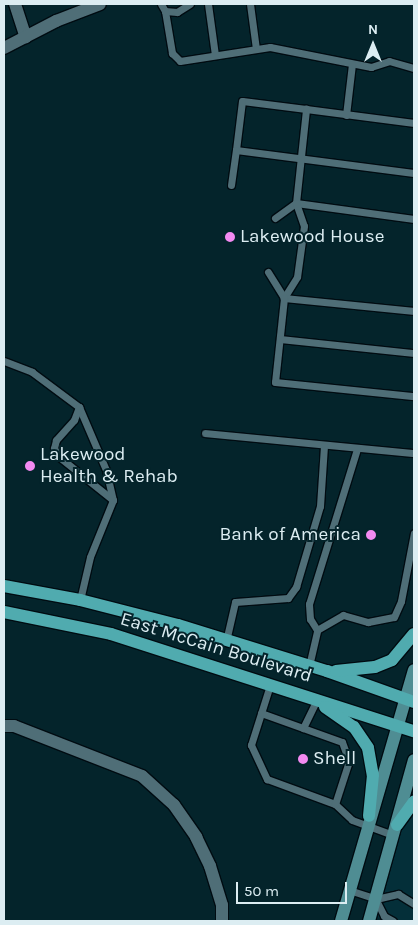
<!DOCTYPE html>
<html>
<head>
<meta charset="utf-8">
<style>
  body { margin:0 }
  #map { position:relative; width:418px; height:925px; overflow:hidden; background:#04242b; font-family:Karla,sans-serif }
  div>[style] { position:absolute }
  .built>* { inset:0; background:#042f39 }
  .roads { filter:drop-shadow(1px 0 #000c12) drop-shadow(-1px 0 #000c12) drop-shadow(0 1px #000c12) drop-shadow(0 -1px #000c12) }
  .lane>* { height:7px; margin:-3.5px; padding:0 3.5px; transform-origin:3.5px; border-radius:3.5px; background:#4f6e77 }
  .street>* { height:12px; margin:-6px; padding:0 6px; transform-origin:6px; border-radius:6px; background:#4f6e77 }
  .secondary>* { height:12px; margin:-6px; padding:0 6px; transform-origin:6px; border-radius:6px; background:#4f8d93 }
  .primary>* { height:12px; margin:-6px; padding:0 6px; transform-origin:6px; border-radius:6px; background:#50abaf }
  .dots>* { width:14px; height:14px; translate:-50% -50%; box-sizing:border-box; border:2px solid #04242b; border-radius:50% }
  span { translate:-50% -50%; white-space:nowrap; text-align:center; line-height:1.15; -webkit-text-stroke:4px #04242b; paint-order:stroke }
  .poi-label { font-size:19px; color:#dcedf2 }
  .left { translate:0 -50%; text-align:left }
  .right { translate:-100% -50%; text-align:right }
  .street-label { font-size:19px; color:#dcedf2 }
  .frame { position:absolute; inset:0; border:5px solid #dcedf2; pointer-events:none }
  .north { position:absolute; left:348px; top:20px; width:50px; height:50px; -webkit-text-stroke:4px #04242b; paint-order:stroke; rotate:0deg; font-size:14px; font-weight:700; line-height:20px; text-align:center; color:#dcedf2 }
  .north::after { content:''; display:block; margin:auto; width:18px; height:22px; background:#dcedf2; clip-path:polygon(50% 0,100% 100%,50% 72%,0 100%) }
  .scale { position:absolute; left:236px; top:882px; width:111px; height:22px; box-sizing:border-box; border:2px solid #dcedf2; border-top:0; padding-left:6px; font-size:15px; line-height:18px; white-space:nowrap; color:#dcedf2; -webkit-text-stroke:4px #04242b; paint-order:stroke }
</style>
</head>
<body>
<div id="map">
  <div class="built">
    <i style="clip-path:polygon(414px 807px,414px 921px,387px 921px,371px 915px,393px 835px)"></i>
  </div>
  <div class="roads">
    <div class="lane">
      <i style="left:161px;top:4px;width:8px;rotate:60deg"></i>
      <i style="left:165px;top:11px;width:12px;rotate:5deg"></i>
      <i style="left:177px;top:12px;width:15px;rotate:-32deg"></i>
      <i style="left:208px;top:4px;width:51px;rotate:82.2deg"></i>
      <i style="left:250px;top:4px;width:45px;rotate:82.4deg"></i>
      <i style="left:165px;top:11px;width:43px;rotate:80.5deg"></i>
      <i style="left:172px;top:53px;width:11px;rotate:45deg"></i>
      <i style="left:180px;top:61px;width:91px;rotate:-8.8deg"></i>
      <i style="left:270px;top:47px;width:103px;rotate:11.2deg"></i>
      <i style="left:371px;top:67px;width:19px;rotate:-18deg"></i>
      <i style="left:389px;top:61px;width:26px;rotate:16deg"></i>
      <i style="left:306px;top:109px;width:64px;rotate:-172.9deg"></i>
      <i style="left:242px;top:101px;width:49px;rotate:97deg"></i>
      <i style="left:236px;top:150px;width:179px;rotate:7.4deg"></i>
      <i style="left:346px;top:115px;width:51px;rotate:-83.3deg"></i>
      <i style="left:231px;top:185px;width:35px;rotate:-82deg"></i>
      <i style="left:275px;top:218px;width:26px;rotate:-36deg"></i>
      <i style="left:296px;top:203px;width:95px;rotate:-83.9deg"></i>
      <i style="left:306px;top:109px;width:109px;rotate:7.4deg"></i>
      <i style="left:414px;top:219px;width:119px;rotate:-172.3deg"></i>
      <i style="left:296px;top:203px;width:24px;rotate:71deg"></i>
      <i style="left:304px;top:226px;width:51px;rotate:97.8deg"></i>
      <i style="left:297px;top:277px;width:25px;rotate:122deg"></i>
      <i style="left:284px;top:298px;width:131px;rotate:5.7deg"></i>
      <i style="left:268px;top:272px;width:31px;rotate:58deg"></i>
      <i style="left:284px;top:298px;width:84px;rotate:96.1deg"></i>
      <i style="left:275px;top:382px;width:140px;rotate:5.8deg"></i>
      <i style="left:280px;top:339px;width:135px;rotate:6deg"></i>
      <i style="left:4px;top:361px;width:30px;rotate:21deg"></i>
      <i style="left:32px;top:372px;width:59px;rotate:36.7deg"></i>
      <i style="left:79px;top:407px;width:69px;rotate:66.8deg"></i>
      <i style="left:106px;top:470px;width:31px;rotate:77deg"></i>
      <i style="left:113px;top:500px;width:61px;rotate:112deg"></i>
      <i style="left:90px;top:557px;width:44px;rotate:103.1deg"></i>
      <i style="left:79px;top:407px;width:14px;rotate:111deg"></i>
      <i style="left:74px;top:420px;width:27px;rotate:132deg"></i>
      <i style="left:56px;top:440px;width:8px;rotate:104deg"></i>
      <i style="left:54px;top:448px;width:9px;rotate:63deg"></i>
      <i style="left:58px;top:456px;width:70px;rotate:38.7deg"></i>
      <i style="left:205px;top:433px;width:210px;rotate:5.5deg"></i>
      <i style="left:317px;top:630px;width:30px;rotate:-30deg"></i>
      <i style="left:343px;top:615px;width:26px;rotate:16deg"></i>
      <i style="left:368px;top:622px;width:26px;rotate:-11deg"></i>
      <i style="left:394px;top:617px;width:17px;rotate:-66deg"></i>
      <i style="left:401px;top:601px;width:69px;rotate:-79.2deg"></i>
      <i style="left:226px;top:641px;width:40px;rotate:-77deg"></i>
      <i style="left:235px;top:602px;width:53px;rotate:-4.3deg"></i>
      <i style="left:288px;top:598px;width:14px;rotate:-54deg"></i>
      <i style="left:296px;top:587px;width:84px;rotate:-73.5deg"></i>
      <i style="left:320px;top:506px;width:60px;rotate:-86.2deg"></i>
      <i style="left:309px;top:666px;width:37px;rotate:-77deg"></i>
      <i style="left:317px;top:630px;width:13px;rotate:-122deg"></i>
      <i style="left:310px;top:619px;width:15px;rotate:-94deg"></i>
      <i style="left:309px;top:604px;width:162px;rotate:-72.8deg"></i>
      <i style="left:270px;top:685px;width:63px;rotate:107.6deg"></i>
      <i style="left:251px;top:745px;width:38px;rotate:65deg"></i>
      <i style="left:267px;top:779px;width:72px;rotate:20.2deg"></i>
      <i style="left:335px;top:804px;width:23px;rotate:43deg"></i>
      <i style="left:352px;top:820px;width:44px;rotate:20.1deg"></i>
      <i style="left:261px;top:713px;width:86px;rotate:19.7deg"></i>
      <i style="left:342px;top:742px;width:20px;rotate:70deg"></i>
      <i style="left:349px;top:761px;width:45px;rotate:108deg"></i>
      <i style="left:303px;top:728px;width:32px;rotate:-64deg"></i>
      <i style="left:349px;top:890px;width:28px;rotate:18deg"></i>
      <i style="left:376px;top:899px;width:23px;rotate:-13deg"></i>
      <i style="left:398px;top:894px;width:19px;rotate:32deg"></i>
      <i style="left:376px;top:900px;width:18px;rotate:63deg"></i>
      <i style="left:384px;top:916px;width:10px;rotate:29deg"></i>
    </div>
    <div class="street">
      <i style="left:15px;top:4px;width:35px;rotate:72deg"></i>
      <i style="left:4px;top:48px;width:59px;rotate:-27.4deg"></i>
      <i style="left:56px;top:21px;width:47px;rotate:-21.1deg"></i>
      <i style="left:4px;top:726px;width:10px"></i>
      <i style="left:14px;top:726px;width:137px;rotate:21.3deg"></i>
      <i style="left:142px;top:776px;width:43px;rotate:42.2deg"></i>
      <i style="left:174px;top:805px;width:39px;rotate:55deg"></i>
      <i style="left:196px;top:837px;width:32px;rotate:64deg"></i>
      <i style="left:210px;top:866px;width:41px;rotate:72.9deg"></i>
      <i style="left:222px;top:905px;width:16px;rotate:90deg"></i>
    </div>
    <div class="secondary">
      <i style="left:341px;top:921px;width:261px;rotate:-73.8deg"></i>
      <i style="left:369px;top:921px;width:167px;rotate:-74.4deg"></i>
    </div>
    <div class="primary">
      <i style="left:4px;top:586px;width:77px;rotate:10.4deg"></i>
      <i style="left:80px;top:600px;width:101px;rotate:14.3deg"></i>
      <i style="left:178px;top:625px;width:156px;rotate:17.2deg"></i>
      <i style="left:327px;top:671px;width:92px;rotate:19.6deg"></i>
      <i style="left:4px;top:612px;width:109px;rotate:11.6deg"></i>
      <i style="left:111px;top:634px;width:318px;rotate:17.8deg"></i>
      <i style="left:336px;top:671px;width:39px;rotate:-6deg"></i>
      <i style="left:375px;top:667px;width:18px;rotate:-22deg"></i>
      <i style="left:392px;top:660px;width:34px;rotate:-50deg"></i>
      <i style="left:325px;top:707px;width:35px;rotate:35deg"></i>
      <i style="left:354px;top:727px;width:25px;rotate:56deg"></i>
      <i style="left:368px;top:748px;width:27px;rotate:80deg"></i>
      <i style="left:373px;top:775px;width:41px;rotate:95.6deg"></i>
      <i style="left:397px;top:825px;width:29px;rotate:-54deg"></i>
    </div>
  </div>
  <div class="dots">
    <i style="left:230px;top:237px;background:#f38af1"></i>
    <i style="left:30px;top:466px;background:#f38af1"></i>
    <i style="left:371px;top:535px;background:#f38af1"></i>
    <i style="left:303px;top:759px;background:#f38af1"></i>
  </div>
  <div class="poi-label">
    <span class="left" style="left:240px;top:237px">Lakewood House</span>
    <span class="left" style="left:40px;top:466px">Lakewood<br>Health &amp; Rehab</span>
    <span class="right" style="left:361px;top:535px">Bank of America</span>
    <span class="left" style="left:313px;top:759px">Shell</span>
  </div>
  <div class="street-label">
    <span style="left:216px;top:648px;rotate:17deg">East McCain Boulevard</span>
  </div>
  <div class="frame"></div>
  <div class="north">N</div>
  <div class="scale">50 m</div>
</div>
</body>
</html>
